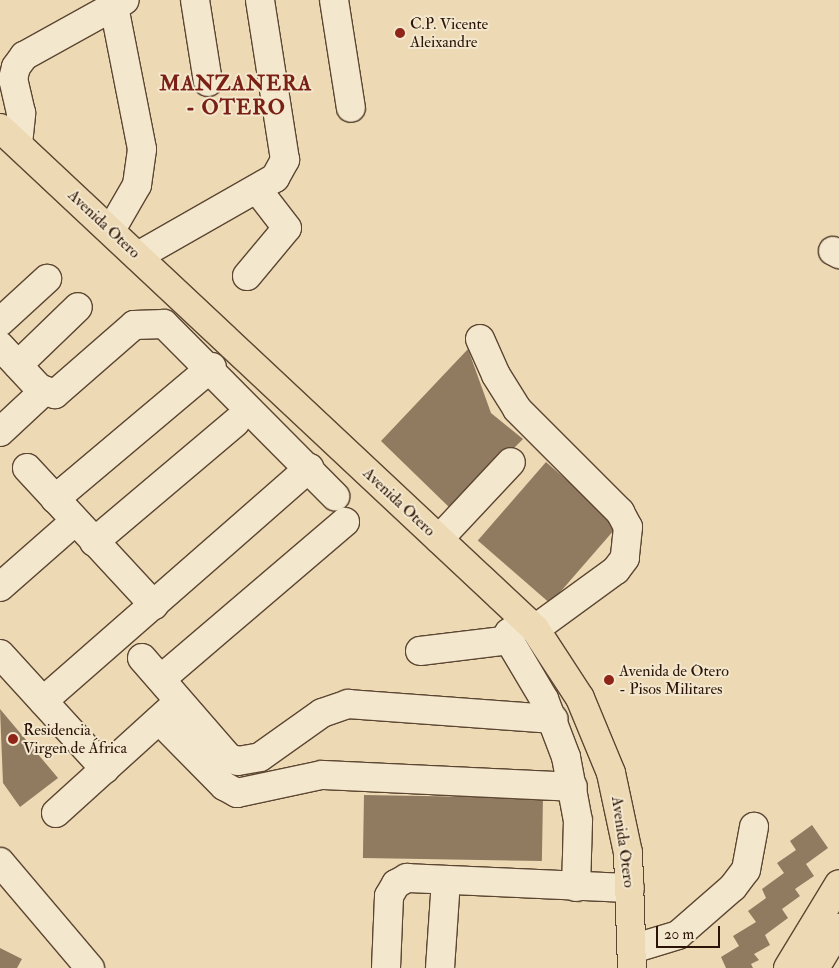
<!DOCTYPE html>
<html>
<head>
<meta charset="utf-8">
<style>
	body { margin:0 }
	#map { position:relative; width:839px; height:968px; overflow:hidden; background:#eddab4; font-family:"IM FELL Double Pica",serif }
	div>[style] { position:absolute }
	.building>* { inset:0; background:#907b61; transform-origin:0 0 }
	.roads { filter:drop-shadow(1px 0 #5c4632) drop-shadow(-1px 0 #5c4632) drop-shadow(0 1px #5c4632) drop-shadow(0 -1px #5c4632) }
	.minor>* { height:28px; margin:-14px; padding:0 14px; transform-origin:14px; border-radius:14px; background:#f3e7ce }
	.major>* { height:28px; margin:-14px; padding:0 14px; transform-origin:14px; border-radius:14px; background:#eddab4 }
	.highway>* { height:28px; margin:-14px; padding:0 14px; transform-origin:14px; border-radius:14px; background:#eddab4 }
	.dots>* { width:14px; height:14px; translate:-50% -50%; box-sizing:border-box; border:2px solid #f3e7ce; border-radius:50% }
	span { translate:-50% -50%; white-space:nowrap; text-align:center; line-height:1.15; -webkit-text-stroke:4px #f3e7ce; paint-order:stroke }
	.poi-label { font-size:16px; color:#2b1407 }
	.left { translate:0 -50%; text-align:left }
	.street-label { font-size:16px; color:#2b1407 }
	.district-label { font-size:21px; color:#7a1f14; font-weight:700; letter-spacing:1px }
	.scale { position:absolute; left:656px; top:926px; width:64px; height:22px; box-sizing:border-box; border:2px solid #2b1407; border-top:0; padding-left:6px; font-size:15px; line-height:18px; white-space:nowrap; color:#2b1407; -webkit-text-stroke:4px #f3e7ce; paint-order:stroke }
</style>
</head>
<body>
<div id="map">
	<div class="building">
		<div style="clip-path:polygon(468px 349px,491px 413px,523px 439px,452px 510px,381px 441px)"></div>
		<div style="left:546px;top:462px;width:96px;height:104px;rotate:41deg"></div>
		<div style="clip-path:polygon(0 709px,58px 778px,20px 807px,3px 783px)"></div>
		<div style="left:364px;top:795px;width:179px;height:63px;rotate:1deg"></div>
		<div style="clip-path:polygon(812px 825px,828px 848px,806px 864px,814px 876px,795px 889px,800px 896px,782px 909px,788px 918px,765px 935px,770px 945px,754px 954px,759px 960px,751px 964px,753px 968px,726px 968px,721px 957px,739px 946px,733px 936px,756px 922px,748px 911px,766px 898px,762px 889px,784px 873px,777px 863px,796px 850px,790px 841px)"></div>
		<div style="clip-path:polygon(0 948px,22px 959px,17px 968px,0 968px)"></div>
	</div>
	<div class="roads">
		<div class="minor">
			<div style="left:195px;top:0;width:83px;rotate:81deg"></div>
			<div style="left:334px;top:0;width:109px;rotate:81.1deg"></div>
			<div style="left:18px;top:144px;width:31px;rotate:-84deg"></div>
			<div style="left:21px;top:113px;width:35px;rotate:-103deg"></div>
			<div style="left:13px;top:79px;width:12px;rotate:-76deg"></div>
			<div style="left:16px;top:67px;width:14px;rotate:-54deg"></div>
			<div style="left:24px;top:56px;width:115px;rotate:-29deg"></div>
			<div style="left:111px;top:230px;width:52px;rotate:-60deg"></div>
			<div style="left:137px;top:185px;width:36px;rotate:-82deg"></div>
			<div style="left:142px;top:149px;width:146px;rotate:-101.1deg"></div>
			<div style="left:833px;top:251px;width:7px;rotate:27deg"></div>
			<div style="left:138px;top:256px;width:158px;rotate:-29.7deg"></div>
			<div style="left:275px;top:178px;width:21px;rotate:-61deg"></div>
			<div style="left:285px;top:160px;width:162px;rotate:-98.9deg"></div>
			<div style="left:247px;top:276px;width:62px;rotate:-50.2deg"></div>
			<div style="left:287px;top:228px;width:49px;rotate:-127.6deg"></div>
			<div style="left:0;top:322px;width:64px;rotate:-42.5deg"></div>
			<div style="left:480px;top:339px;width:39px;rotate:66deg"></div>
			<div style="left:496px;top:375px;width:40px;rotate:58deg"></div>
			<div style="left:517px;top:409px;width:146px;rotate:45deg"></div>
			<div style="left:620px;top:512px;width:17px;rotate:62deg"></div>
			<div style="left:628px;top:527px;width:31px;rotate:96deg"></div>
			<div style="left:625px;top:558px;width:15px;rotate:127deg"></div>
			<div style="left:616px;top:570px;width:100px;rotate:143.9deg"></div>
			<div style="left:0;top:346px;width:57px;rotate:47.1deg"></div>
			<div style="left:39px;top:388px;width:17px;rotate:21deg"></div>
			<div style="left:55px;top:394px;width:105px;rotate:-41.1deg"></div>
			<div style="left:134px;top:325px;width:30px;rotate:-2deg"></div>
			<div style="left:164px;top:324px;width:243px;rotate:45.2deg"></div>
			<div style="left:18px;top:365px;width:83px;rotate:-44deg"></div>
			<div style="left:0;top:432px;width:59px;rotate:-42.9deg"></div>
			<div style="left:27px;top:468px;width:187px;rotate:47.2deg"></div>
			<div style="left:55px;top:499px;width:205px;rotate:-40.1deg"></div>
			<div style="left:439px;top:539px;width:105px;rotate:-46.9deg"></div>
			<div style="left:94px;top:542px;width:185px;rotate:-40.2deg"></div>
			<div style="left:0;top:587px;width:100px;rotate:-41.3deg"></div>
			<div style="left:526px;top:621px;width:21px;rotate:145deg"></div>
			<div style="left:509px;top:633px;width:7px;rotate:90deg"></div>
			<div style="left:509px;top:640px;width:69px;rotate:59.3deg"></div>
			<div style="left:544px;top:699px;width:62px;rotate:69.2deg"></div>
			<div style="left:566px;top:757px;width:65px;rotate:79.4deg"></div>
			<div style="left:578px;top:821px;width:66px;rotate:91.7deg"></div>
			<div style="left:420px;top:651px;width:90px;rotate:-7deg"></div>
			<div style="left:0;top:654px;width:156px;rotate:47.6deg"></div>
			<div style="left:142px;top:658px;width:133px;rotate:49deg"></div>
			<div style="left:229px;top:758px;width:9px;rotate:18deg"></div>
			<div style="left:238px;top:761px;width:22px;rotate:-10deg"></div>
			<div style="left:260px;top:757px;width:76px;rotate:-35.4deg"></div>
			<div style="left:322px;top:713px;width:28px;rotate:-19deg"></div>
			<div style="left:348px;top:704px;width:206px;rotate:4.2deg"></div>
			<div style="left:161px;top:679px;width:242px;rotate:-40.5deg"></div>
			<div style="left:43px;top:701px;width:354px;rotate:-41.2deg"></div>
			<div style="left:159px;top:720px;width:93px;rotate:45.4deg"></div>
			<div style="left:224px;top:786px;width:15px;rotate:28deg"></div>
			<div style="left:237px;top:793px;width:87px;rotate:-12deg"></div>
			<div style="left:322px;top:775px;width:251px;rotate:2.7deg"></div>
			<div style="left:56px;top:813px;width:158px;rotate:-42.2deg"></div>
			<div style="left:0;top:862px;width:139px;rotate:49.7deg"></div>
			<div style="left:632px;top:949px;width:48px;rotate:-16.9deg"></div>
			<div style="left:678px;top:935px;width:73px;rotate:-41.1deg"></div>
			<div style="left:733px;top:887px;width:21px;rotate:-53deg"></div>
			<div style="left:746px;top:870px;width:44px;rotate:-79.5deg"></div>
			<div style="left:386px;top:968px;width:72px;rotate:-87.6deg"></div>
			<div style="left:389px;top:896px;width:14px;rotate:-60deg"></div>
			<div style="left:396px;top:884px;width:13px;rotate:-29deg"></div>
			<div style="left:407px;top:878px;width:223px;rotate:2.6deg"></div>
			<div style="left:440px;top:968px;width:88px;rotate:-86.1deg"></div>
		</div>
		<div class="major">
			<div style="left:0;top:128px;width:733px;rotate:43.12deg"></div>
			<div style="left:535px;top:629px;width:82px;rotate:56.9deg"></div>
			<div style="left:580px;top:698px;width:81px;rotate:67.5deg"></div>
			<div style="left:611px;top:773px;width:82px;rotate:78deg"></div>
			<div style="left:628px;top:853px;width:115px;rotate:88deg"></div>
		</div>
		<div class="highway">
			<div style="left:788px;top:968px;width:98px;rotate:-58.7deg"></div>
			<div style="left:815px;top:968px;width:47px;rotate:-59deg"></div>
		</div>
	</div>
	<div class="dots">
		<div style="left:400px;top:33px;background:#8f2418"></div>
		<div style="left:609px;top:680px;background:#8f2418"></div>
		<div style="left:13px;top:739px;background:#8f2418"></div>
	</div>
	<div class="poi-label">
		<span class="left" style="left:410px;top:33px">C.P. Vicente<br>Aleixandre</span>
		<span class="left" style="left:619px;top:680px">Avenida de Otero<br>- Pisos Militares</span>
		<span class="left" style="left:23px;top:739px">Residencia<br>Virgen de África</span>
	</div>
	<div class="street-label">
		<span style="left:104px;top:224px;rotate:43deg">Avenida Otero</span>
		<span style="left:399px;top:502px;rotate:43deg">Avenida Otero</span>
		<span style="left:623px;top:842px;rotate:82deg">Avenida Otero</span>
	</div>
	<div class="district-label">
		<span style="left:236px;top:96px">MANZANERA<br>- OTERO</span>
	</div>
	<div class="scale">20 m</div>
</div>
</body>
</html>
